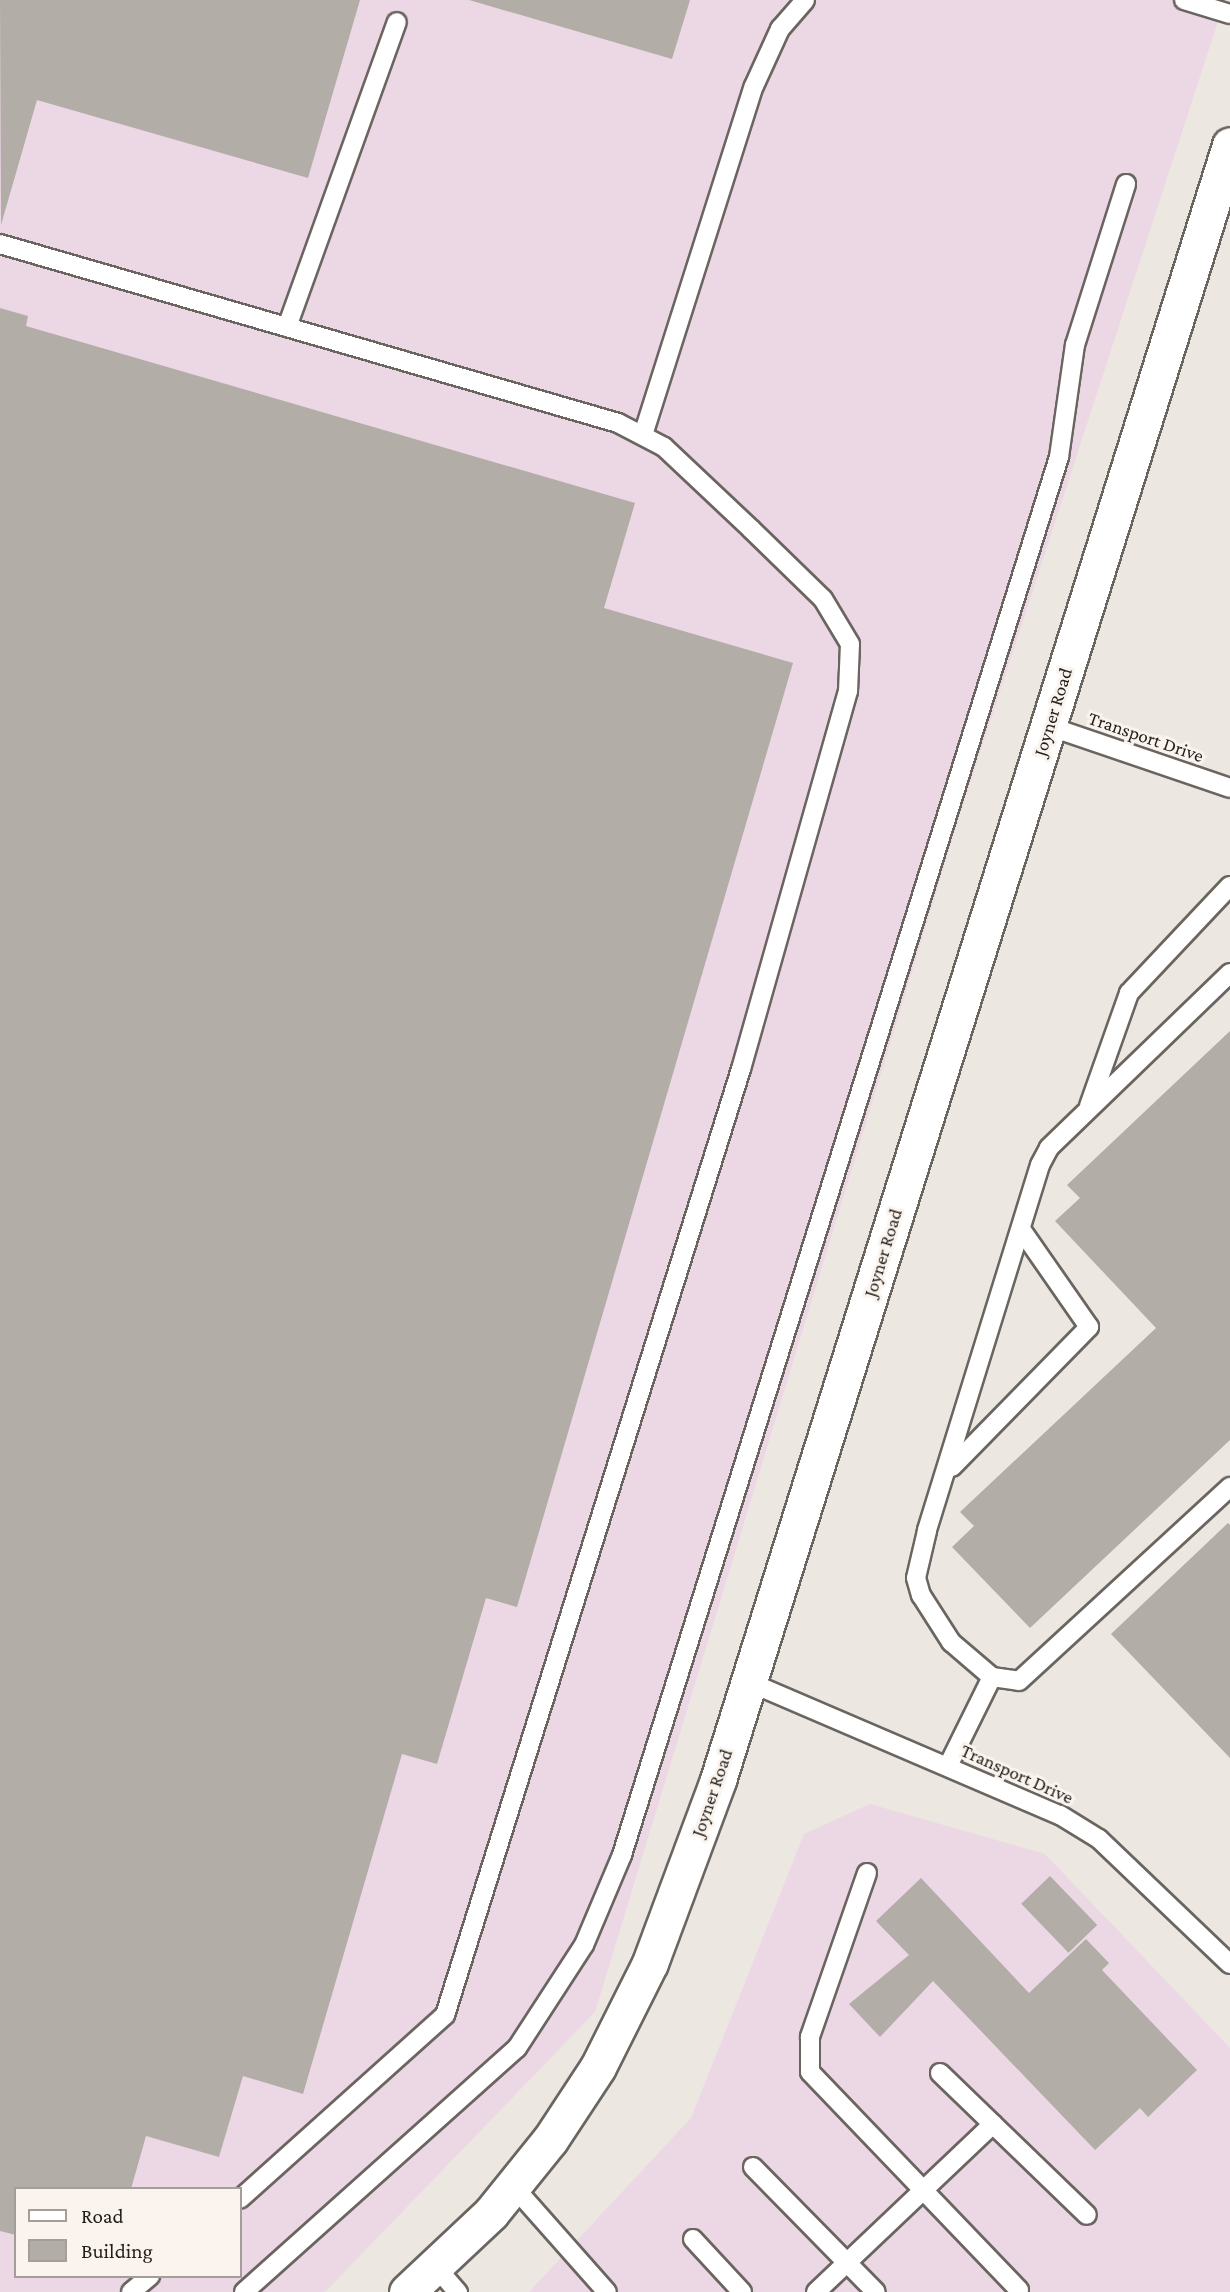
<!DOCTYPE html>
<html>
<head>
<meta charset="utf-8">
<style>
	body { margin:0 }
	#map { position:relative; width:1230px; height:2292px; overflow:hidden; background:#ede7e1; font-family:"Crimson Pro",serif }
	div>[style] { position:absolute }
	.industrial>* { inset:0; background:#ecd7e5 }
	.building>* { inset:0; background:#b3ada7; transform-origin:0 0 }
	.roads { filter:drop-shadow(2px 0 #6b6560) drop-shadow(-2px 0 #6b6560) drop-shadow(0 2px #6b6560) drop-shadow(0 -2px #6b6560) }
	.lane>* { height:18px; margin:-9px; padding:0 9px; transform-origin:9px; border-radius:9px; background:#fff }
	.street>* { height:35px; margin:-17.5px; padding:0 17.5px; transform-origin:17.5px; border-radius:17.5px; background:#fff }
	span { translate:-50% -50%; white-space:nowrap; text-align:center; line-height:1.15; -webkit-text-stroke:6px #fbf4ee; paint-order:stroke }
	.street-label { font-size:19px; color:#201e1b }
	.legend { position:absolute; left:14px; top:2187px; width:228px; height:91px; box-sizing:border-box; background:#fbf4ee; border:2px solid #a39e9a; margin:0; padding:9px 12px; list-style:none; font-size:21px; color:#201e1b }
	.legend li { display:flex; align-items:center; gap:14px; height:35px }
	.legend b { width:35px; border:2px solid #a39e9a }
</style>
</head>
<body>
<div id="map">
	<div class="industrial">
		<div style="clip-path:polygon(evenodd,0 0,1225px 0,960px 814px,595px 2012px,325px 2292px,0 2292px,0 0,16px 2189px,240px 2189px,240px 2276px,16px 2276px,16px 2189px)"></div>
		<div style="clip-path:polygon(870px 1804px,1045px 1854px,1230px 2048px,1230px 2292px,529px 2292px,691px 2118px,804px 1834px)"></div>
	</div>
	<div class="building">
		<div style="clip-path:polygon(0 0,360px 0,308px 178px,37px 100px,1px 225px)"></div>
		<div style="clip-path:polygon(469px 0,690px 0,672px 59px)"></div>
		<div style="clip-path:polygon(0 308px,28px 316px,26px 326px,635px 503px,604px 608px,793px 663px,517px 1607px,486px 1598px,437px 1764px,402px 1754px,303px 2094px,243px 2076px,219px 2157px,146px 2136px,131px 2189px,16px 2189px,16px 2235px,0 2231px)"></div>
		<div style="clip-path:polygon(1230px 1031px,1230px 1440px,1030px 1628px,952px 1547px,974px 1526px,960px 1512px,1156px 1328px,1055px 1221px,1080px 1198px,1067px 1185px)"></div>
		<div style="clip-path:polygon(1228px 1523px,1230px 1525px,1230px 1758px,1111px 1634px)"></div>
		<div style="left:1050px;top:1876px;width:68px;height:40px;rotate:46deg"></div>
		<div style="clip-path:polygon(921px 1878px,1029px 1993px,1086px 1939px,1109px 1963px,1102px 1970px,1197px 2070px,1148px 2117px,1140px 2108px,1095px 2150px,933px 1981px,880px 2037px,849px 2004px,909px 1955px,876px 1921px)"></div>
	</div>
	<div class="roads">
		<div class="lane">
			<div style="left:1184px;top:0;width:48px;rotate:16.9deg"></div>
			<div style="left:0;top:244px;width:643px;rotate:16.15deg"></div>
			<div style="left:618px;top:423px;width:52px;rotate:27.6deg"></div>
			<div style="left:664px;top:447px;width:120px;rotate:43.3deg"></div>
			<div style="left:751px;top:529px;width:100px;rotate:44.2deg"></div>
			<div style="left:823px;top:599px;width:52px;rotate:59deg"></div>
			<div style="left:850px;top:644px;width:47px;rotate:92.4deg"></div>
			<div style="left:848px;top:691px;width:393px;rotate:105.8deg"></div>
			<div style="left:741px;top:1069px;width:991px;rotate:107.37deg"></div>
			<div style="left:445px;top:2015px;width:275px;rotate:138.1deg"></div>
			<div style="left:287px;top:327px;width:324px;rotate:-70.2deg"></div>
			<div style="left:643px;top:435px;width:366px;rotate:-72.4deg"></div>
			<div style="left:754px;top:86px;width:63px;rotate:-65.5deg"></div>
			<div style="left:780px;top:29px;width:38px;rotate:-49deg"></div>
			<div style="left:1048px;top:726px;width:192px;rotate:18.8deg"></div>
			<div style="left:1230px;top:973px;width:252px;rotate:136deg"></div>
			<div style="left:1049px;top:1148px;width:19px;rotate:118deg"></div>
			<div style="left:1040px;top:1165px;width:383px;rotate:107.2deg"></div>
			<div style="left:927px;top:1531px;width:48px;rotate:103.2deg"></div>
			<div style="left:916px;top:1578px;width:18px;rotate:74deg"></div>
			<div style="left:921px;top:1595px;width:56px;rotate:57.4deg"></div>
			<div style="left:951px;top:1642px;width:54px;rotate:40.5deg"></div>
			<div style="left:992px;top:1677px;width:27px;rotate:8deg"></div>
			<div style="left:1019px;top:1681px;width:287px;rotate:-42.6deg"></div>
			<div style="left:1089px;top:1106px;width:120px;rotate:-70.5deg"></div>
			<div style="left:1129px;top:993px;width:147px;rotate:-46.7deg"></div>
			<div style="left:952px;top:1467px;width:196px;rotate:-45.6deg"></div>
			<div style="left:1089px;top:1327px;width:119px;rotate:-124.8deg"></div>
			<div style="left:749px;top:1682px;width:338px;rotate:23.2deg"></div>
			<div style="left:1060px;top:1815px;width:46px;rotate:31.6deg"></div>
			<div style="left:1099px;top:1839px;width:181px;rotate:43.7deg"></div>
			<div style="left:948px;top:1766px;width:99px;rotate:-63.7deg"></div>
			<div style="left:867px;top:1873px;width:174px;rotate:109.2deg"></div>
			<div style="left:810px;top:2037px;width:35px;rotate:90deg"></div>
			<div style="left:810px;top:2072px;width:302px;rotate:46.2deg"></div>
			<div style="left:940px;top:2073px;width:204px;rotate:44deg"></div>
			<div style="left:753px;top:2167px;width:175px;rotate:45.5deg"></div>
			<div style="left:514px;top:2187px;width:140px;rotate:48.5deg"></div>
			<div style="left:693px;top:2239px;width:72px;rotate:47.2deg"></div>
			<div style="left:435px;top:2266px;width:35px;rotate:49deg"></div>
			<div style="left:131px;top:2292px;width:25px;rotate:-40deg"></div>
			<div style="left:244px;top:2292px;width:366px;rotate:-41.8deg"></div>
			<div style="left:517px;top:2048px;width:123px;rotate:-57deg"></div>
			<div style="left:584px;top:1945px;width:98px;rotate:-67.1deg"></div>
			<div style="left:622px;top:1855px;width:1465px;rotate:-72.64deg"></div>
			<div style="left:1059px;top:457px;width:113px;rotate:-81.9deg"></div>
			<div style="left:1075px;top:345px;width:169px;rotate:-72.4deg"></div>
			<div style="left:816px;top:2292px;width:244px;rotate:-43.5deg"></div>
		</div>
		<div class="street">
			<div style="left:407px;top:2292px;width:115px;rotate:-43.2deg"></div>
			<div style="left:491px;top:2213px;width:94px;rotate:-51.1deg"></div>
			<div style="left:550px;top:2140px;width:87px;rotate:-56.7deg"></div>
			<div style="left:598px;top:2067px;width:116px;rotate:-63.4deg"></div>
			<div style="left:650px;top:1963px;width:195px;rotate:-69.6deg"></div>
			<div style="left:718px;top:1780px;width:1713px;rotate:-72.61deg"></div>
		</div>
	</div>
	<div class="street-label">
		<span style="left:1053px;top:712px;rotate:-73deg">Joyner Road</span>
		<span style="left:1146px;top:737px;rotate:19deg">Transport Drive</span>
		<span style="left:883px;top:1253px;rotate:-73deg">Joyner Road</span>
		<span style="left:1017px;top:1774px;rotate:24deg">Transport Drive</span>
		<span style="left:712px;top:1793px;rotate:-71deg">Joyner Road</span>
	</div>
	<ul class="legend">
	<li><b style="height:9px;background:#fff"></b>Road</li>
	<li><b style="height:19px;background:#b3ada7"></b>Building</li>
	</ul>
</div>
</body>
</html>
